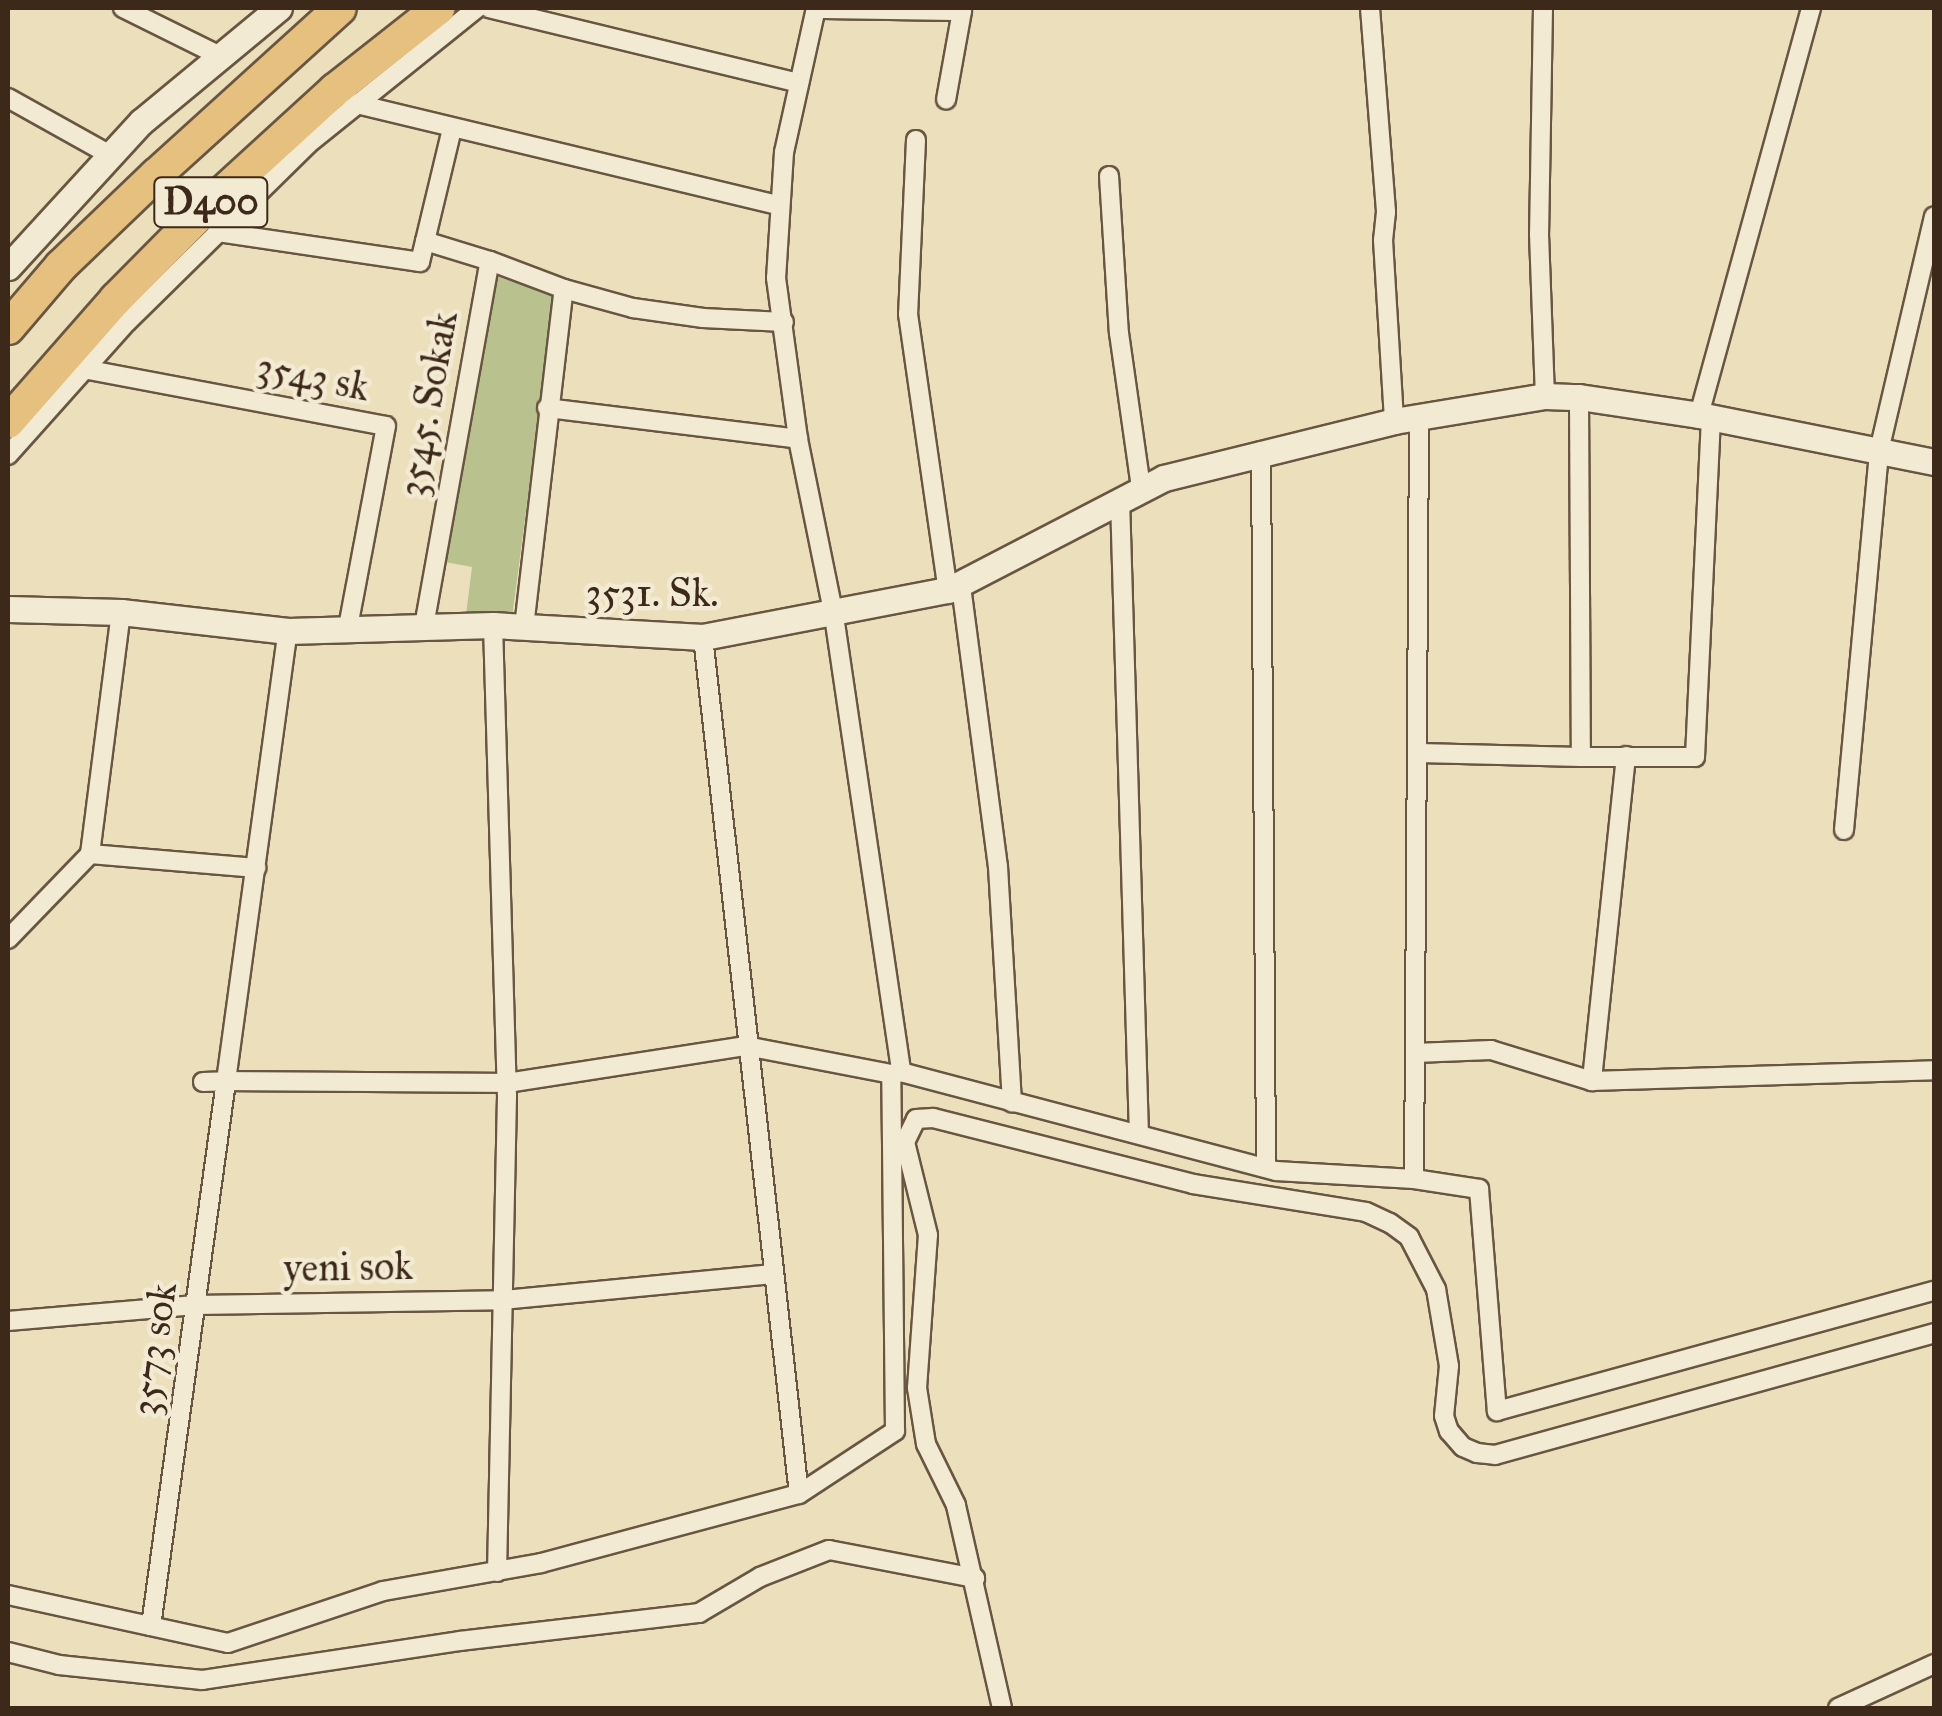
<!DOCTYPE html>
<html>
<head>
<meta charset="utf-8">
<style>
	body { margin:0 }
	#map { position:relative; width:1942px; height:1716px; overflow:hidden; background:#ebdfbc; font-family:"IM FELL Great Primer",serif }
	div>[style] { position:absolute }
	.green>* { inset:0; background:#b9c18f }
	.roads { filter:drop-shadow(2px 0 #685642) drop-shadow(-2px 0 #685642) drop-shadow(0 2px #685642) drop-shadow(0 -2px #685642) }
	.street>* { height:18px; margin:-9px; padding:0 9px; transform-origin:9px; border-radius:9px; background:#f2ead3 }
	.secondary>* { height:25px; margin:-12.5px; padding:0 12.5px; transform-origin:12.5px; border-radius:12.5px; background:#f2ead3 }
	.highway>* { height:32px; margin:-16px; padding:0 16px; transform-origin:16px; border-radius:16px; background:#e6c07e }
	span { translate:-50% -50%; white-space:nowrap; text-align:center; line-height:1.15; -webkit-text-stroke:9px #f2ead3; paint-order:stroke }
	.shield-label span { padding:2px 8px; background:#f2ead3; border:2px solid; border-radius:8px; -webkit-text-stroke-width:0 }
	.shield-label { font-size:38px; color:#3d2919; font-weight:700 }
	.street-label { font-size:40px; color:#3d2919 }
	.frame { position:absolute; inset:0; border:10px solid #3d2919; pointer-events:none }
</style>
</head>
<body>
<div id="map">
	<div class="green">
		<div style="clip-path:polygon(490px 274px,554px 296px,512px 618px,466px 615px,472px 567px,445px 562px)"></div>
	</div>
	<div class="roads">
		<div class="street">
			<div style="left:123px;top:8px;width:108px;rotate:26.3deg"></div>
			<div style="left:489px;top:8px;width:319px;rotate:13.6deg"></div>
			<div style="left:816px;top:8px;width:148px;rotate:102.5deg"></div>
			<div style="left:784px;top:152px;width:126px;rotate:93.6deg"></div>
			<div style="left:776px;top:278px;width:162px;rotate:82.2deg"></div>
			<div style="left:798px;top:439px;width:181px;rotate:78.5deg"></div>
			<div style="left:834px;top:616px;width:461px;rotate:81.6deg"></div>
			<div style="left:1370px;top:8px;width:205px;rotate:85.5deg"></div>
			<div style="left:1386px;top:212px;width:28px;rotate:96deg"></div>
			<div style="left:1383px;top:240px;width:181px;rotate:86.5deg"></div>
			<div style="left:1543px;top:8px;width:226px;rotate:91deg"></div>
			<div style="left:1539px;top:234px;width:162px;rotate:87.9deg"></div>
			<div style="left:816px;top:9px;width:146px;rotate:0.8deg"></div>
			<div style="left:962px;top:11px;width:90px;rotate:100.2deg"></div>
			<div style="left:8px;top:98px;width:117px;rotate:29.2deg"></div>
			<div style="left:353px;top:103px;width:436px;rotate:13.5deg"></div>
			<div style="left:916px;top:140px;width:174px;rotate:92.6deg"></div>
			<div style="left:908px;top:314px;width:279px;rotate:81.8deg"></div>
			<div style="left:1109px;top:176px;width:157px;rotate:86.4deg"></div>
			<div style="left:1119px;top:333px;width:157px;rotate:81.9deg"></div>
			<div style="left:217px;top:232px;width:205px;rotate:8.4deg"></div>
			<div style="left:420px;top:262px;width:137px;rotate:-76.5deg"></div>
			<div style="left:490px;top:261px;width:79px;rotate:20.7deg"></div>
			<div style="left:564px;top:289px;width:72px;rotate:15.4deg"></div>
			<div style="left:633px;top:308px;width:71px;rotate:8.1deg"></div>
			<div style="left:703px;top:318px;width:81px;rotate:2.8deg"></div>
			<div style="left:84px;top:369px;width:307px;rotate:10.7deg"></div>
			<div style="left:386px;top:426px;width:205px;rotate:100.7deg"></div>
			<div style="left:1579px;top:397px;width:360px;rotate:89.7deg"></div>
			<div style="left:1581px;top:757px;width:114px"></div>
			<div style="left:1695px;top:757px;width:340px;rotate:-87.3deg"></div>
			<div style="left:547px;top:408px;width:253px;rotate:7deg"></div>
			<div style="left:1699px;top:415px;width:422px;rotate:-74.6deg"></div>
			<div style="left:1261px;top:451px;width:717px;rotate:89.6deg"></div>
			<div style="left:8px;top:455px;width:178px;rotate:-48.2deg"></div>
			<div style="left:127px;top:322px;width:254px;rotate:-44.5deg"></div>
			<div style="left:308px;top:144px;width:217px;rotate:-38.8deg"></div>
			<div style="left:1120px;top:499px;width:635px;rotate:88.29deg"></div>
			<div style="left:961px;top:586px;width:283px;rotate:82.5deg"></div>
			<div style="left:998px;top:867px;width:236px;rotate:86.6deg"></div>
			<div style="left:493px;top:625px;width:471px;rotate:88.3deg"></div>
			<div style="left:507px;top:1096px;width:476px;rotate:91.2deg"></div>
			<div style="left:424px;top:626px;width:371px;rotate:-79.8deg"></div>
			<div style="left:490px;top:261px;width:68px;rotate:-162.9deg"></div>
			<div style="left:524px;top:627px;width:340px;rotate:-83.3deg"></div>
			<div style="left:703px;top:637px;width:862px;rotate:83.61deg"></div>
			<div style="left:1419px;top:753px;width:162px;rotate:1.4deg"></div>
			<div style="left:1626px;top:756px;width:327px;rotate:96deg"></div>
			<div style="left:1592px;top:1081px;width:342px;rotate:-1.8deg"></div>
			<div style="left:1844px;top:830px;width:381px;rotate:-84.7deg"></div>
			<div style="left:1879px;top:451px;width:241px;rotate:-76.8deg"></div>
			<div style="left:90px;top:854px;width:167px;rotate:4.8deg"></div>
			<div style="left:8px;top:939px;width:118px;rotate:-46deg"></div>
			<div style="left:90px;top:854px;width:244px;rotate:-82.7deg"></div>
			<div style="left:1415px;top:1053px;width:76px;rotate:-2.3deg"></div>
			<div style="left:1491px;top:1050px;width:106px;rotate:17.1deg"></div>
			<div style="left:203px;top:1082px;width:23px;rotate:-2deg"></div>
			<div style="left:226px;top:1081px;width:454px;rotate:-82.2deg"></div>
			<div style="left:1414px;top:1179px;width:762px;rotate:-89.62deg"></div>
			<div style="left:8px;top:1321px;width:188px;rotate:-4.9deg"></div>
			<div style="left:195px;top:1305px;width:308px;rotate:-0.9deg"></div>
			<div style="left:503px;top:1300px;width:270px;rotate:-5.5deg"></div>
			<div style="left:8px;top:1595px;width:225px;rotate:12.3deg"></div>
			<div style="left:228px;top:1643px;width:163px;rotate:-18.5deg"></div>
			<div style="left:383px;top:1591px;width:160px;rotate:-10deg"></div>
			<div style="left:541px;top:1563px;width:267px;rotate:-15deg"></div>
			<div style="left:799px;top:1494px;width:115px;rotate:-33.3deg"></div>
			<div style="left:895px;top:1431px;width:357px;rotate:-90.6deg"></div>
			<div style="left:891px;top:1074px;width:10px;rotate:-11deg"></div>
			<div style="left:901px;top:1072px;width:388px;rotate:14.8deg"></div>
			<div style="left:1276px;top:1171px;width:138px;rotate:3.3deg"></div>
			<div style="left:1414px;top:1179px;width:66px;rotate:8.7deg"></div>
			<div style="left:1479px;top:1189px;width:223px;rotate:85.4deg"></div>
			<div style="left:1497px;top:1411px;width:453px;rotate:-15.4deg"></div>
			<div style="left:151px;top:1626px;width:550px;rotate:-82.16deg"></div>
			<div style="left:226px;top:1081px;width:281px;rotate:0.4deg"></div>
			<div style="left:507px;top:1083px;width:242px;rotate:-8.8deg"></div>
			<div style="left:746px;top:1046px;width:148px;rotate:10.9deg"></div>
			<div style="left:8px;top:1652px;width:53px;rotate:14.3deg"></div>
			<div style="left:59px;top:1665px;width:144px;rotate:6deg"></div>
			<div style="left:202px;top:1680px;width:261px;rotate:-8.6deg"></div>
			<div style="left:460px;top:1641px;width:241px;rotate:-6.7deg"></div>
			<div style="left:699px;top:1613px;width:71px;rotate:-30.5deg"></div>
			<div style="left:760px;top:1577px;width:74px;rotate:-21.4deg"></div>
			<div style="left:829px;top:1550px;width:149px;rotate:10.9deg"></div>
			<div style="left:1002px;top:1708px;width:208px;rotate:-102.8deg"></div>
			<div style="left:956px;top:1505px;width:68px;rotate:-116.2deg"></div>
			<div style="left:926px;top:1444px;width:57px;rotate:-99.1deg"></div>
			<div style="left:917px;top:1388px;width:153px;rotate:-85.9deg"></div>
			<div style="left:928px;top:1235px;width:96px;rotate:-103.9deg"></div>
			<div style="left:905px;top:1142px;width:25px;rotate:-64deg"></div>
			<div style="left:916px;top:1119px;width:17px;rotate:-3deg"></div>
			<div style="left:933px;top:1118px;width:268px;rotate:14.2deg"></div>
			<div style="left:1193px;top:1184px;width:175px;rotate:9.2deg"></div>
			<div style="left:1366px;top:1212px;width:26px;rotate:25deg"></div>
			<div style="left:1390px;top:1223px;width:24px;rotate:36deg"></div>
			<div style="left:1409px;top:1237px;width:59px;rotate:62.6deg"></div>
			<div style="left:1436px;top:1289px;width:78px;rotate:80.4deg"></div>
			<div style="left:1449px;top:1366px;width:50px;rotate:95.7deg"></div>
			<div style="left:1444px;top:1416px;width:16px;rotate:72deg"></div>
			<div style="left:1449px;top:1431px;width:21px;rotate:49deg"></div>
			<div style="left:1463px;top:1447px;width:15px;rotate:23deg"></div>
			<div style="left:1477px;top:1453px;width:18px;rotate:6deg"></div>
			<div style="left:1495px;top:1455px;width:456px;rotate:-15.5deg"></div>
			<div style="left:1838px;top:1708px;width:106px;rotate:-24.6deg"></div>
		</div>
		<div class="secondary">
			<div style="left:8px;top:267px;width:197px;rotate:-47.5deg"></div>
			<div style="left:141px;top:122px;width:179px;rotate:-39.6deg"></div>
			<div style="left:8px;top:609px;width:113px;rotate:1.5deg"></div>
			<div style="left:121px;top:612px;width:168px;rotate:6.5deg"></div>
			<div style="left:288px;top:631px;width:205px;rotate:-1.7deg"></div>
			<div style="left:493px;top:625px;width:210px;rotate:3.3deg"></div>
			<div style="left:703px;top:637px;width:249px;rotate:-10.9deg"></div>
			<div style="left:948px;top:590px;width:243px;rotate:-27.4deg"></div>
			<div style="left:1164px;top:478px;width:237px;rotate:-13.9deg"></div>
			<div style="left:1394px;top:421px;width:153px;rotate:-9.4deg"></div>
			<div style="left:1545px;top:396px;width:34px;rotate:2deg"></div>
			<div style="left:1579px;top:397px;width:121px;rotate:8.5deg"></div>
			<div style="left:1699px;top:415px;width:240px;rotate:11.3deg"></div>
		</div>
		<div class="highway">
			<div style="left:8px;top:328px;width:82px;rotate:-49.5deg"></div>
			<div style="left:61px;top:266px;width:132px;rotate:-43.8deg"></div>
			<div style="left:156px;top:175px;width:248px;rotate:-42.2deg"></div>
			<div style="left:8px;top:422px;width:164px;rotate:-48.7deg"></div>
			<div style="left:116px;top:299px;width:132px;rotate:-45.3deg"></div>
			<div style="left:209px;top:205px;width:171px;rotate:-42.4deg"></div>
			<div style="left:335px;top:90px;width:132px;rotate:-38.3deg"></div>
		</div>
	</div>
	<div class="shield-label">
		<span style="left:211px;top:202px">D400</span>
	</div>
	<div class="street-label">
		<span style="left:313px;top:377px;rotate:11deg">3543 sk</span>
		<span style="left:428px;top:404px;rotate:-80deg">3545. Sokak</span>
		<span style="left:652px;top:593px">3531. Sk.</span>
		<span style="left:348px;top:1267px;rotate:-1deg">yeni sok</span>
		<span style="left:154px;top:1349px;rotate:-82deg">3573 sok</span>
	</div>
	<div class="frame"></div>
</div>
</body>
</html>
